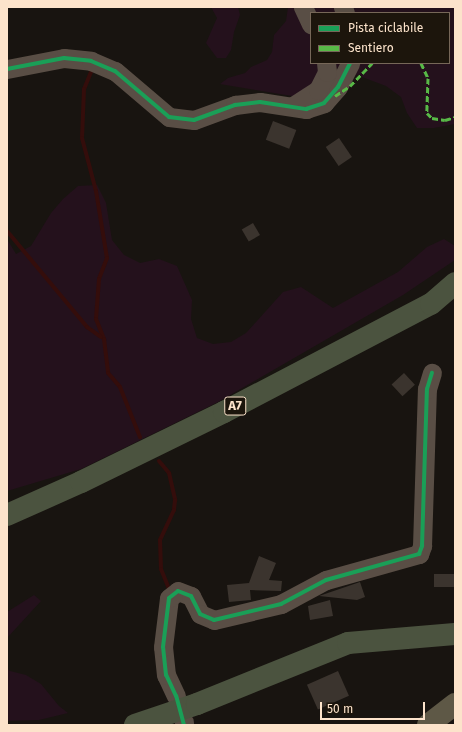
<!DOCTYPE html>
<html>
<head>
<meta charset="utf-8">
<style>
	body { margin:0 }
	#map { position:relative; width:462px; height:732px; overflow:hidden; background:#181410; font-family:"Fira Sans",sans-serif }
	div>[style] { position:absolute }
	.green>* { inset:0; background:#24111c }
	.stream>* { height:4px; margin:-2px; padding:0 2px; transform-origin:2px; border-radius:2px; background:#340d0b }
	.building>* { inset:0; background:#3b342e; transform-origin:0 0 }
	.minor>* { height:19px; margin:-9.5px; padding:0 9.5px; transform-origin:9.5px; border-radius:9.5px; background:#594e45 }
	.major>* { height:22px; margin:-11px; padding:0 11px; transform-origin:11px; border-radius:11px; background:#5e5846 }
	.highway>* { height:22px; margin:-11px; padding:0 11px; transform-origin:11px; border-radius:11px; background:#4b533f }
	.quiet>* { height:3px; margin-top:-1.5px; transform-origin:0; background:repeating-linear-gradient(90deg,#58b947 0 6px,transparent 0 9px) }
	.cycleway>* { height:4px; margin:-2px; padding:0 2px; transform-origin:2px; border-radius:2px; background:#1a9f57 }
	span { translate:-50% -50%; white-space:nowrap; text-align:center; line-height:1.15; -webkit-text-stroke:3px #1c150c; paint-order:stroke }
	.shield-label span { padding:1px 3px; background:#1c150c; border:1px solid; border-radius:3px; -webkit-text-stroke-width:0 }
	.shield-label { font-size:13px; color:#fce3cb; font-weight:700 }
	.frame { position:absolute; inset:0; border:8px solid #fce3cb; pointer-events:none }
	.legend { position:absolute; left:310px; top:12px; width:140px; height:52px; box-sizing:border-box; background:#1c150c; border:1px solid #766758; margin:0; padding:5px 7px; list-style:none; font-size:12px; color:#fce3cb }
	.legend li { display:flex; align-items:center; gap:8px; height:20px }
	.legend b { width:20px; border:1px solid #766758 }
	.scale { position:absolute; left:320px; top:702px; width:105px; height:18px; box-sizing:border-box; border:2px solid #fce3cb; border-top:0; padding-left:5px; font-size:12px; line-height:14px; white-space:nowrap; color:#fce3cb; -webkit-text-stroke:3px #1c150c; paint-order:stroke }
</style>
</head>
<body>
<div id="map">
	<div class="green">
		<div style="clip-path:polygon(211px 7px,238px 7px,240px 15px,234px 32px,231px 50px,226px 58px,217px 58px,206px 43px,217px 18px)"></div>
		<div style="clip-path:polygon(288px 7px,336px 7px,338px 13px,311px 13px,311px 63px,345px 63px,298px 97px,220px 84px,228px 78px,245px 73px,251px 67px,267px 60px,272px 52px,274px 35px,286px 21px)"></div>
		<div style="clip-path:polygon(351px 7px,455px 7px,455px 124px,434px 128px,417px 128px,407px 113px,401px 97px,386px 86px,354px 74px,357px 63px,449px 63px,449px 13px,353px 13px)"></div>
		<div style="clip-path:polygon(97px 185px,106px 203px,112px 240px,124px 255px,140px 263px,159px 259px,177px 266px,192px 300px,191px 319px,197px 338px,213px 344px,231px 342px,246px 333px,283px 292px,301px 287px,333px 308px,398px 272px,427px 247px,444px 239px,455px 246px,455px 260px,403px 295px,218px 402px,81px 469px,7px 491px,7px 239px,16px 254px,31px 246px,51px 213px,63px 199px,78px 186px)"></div>
		<div style="clip-path:polygon(34px 595px,41px 601px,7px 638px,7px 612px)"></div>
		<div style="clip-path:polygon(7px 668px,10px 671px,26px 675px,41px 684px,59px 706px,68px 713px,39px 720px,7px 721px)"></div>
	</div>
	<div class="stream">
		<div style="left:93px;top:67px;width:24px;rotate:112deg"></div>
		<div style="left:84px;top:89px;width:49px;rotate:92.3deg"></div>
		<div style="left:82px;top:138px;width:55px;rotate:75.2deg"></div>
		<div style="left:96px;top:191px;width:68px;rotate:80.7deg"></div>
		<div style="left:107px;top:258px;width:22px;rotate:111deg"></div>
		<div style="left:99px;top:279px;width:40px;rotate:94.3deg"></div>
		<div style="left:96px;top:319px;width:22px;rotate:68deg"></div>
		<div style="left:104px;top:339px;width:34px;rotate:83deg"></div>
		<div style="left:108px;top:373px;width:18px;rotate:49deg"></div>
		<div style="left:120px;top:387px;width:54px;rotate:68.2deg"></div>
		<div style="left:7px;top:231px;width:125px;rotate:50.2deg"></div>
		<div style="left:87px;top:327px;width:17px;rotate:36deg"></div>
		<div style="left:159px;top:461px;width:16px;rotate:50deg"></div>
		<div style="left:169px;top:473px;width:28px;rotate:77deg"></div>
		<div style="left:175px;top:500px;width:10px;rotate:96deg"></div>
		<div style="left:174px;top:510px;width:33px;rotate:115deg"></div>
		<div style="left:160px;top:540px;width:29px;rotate:88deg"></div>
		<div style="left:161px;top:569px;width:24px;rotate:68deg"></div>
	</div>
	<div class="building">
		<div style="left:273px;top:121px;width:25px;height:20px;rotate:21deg"></div>
		<div style="left:339px;top:138px;width:23px;height:16px;rotate:56deg"></div>
		<div style="left:253px;top:223px;width:14px;height:13px;rotate:60deg"></div>
		<div style="left:404px;top:373px;width:16px;height:17px;rotate:47deg"></div>
		<div style="clip-path:polygon(259px 556px,276px 563px,269px 580px,282px 581px,281px 591px,250px 590px,251px 600px,229px 602px,227px 585px,249px 583px)"></div>
		<div style="left:455px;top:574px;width:13px;height:21px;rotate:90deg"></div>
		<div style="clip-path:polygon(360px 582px,365px 597px,357px 600px,319px 596px)"></div>
		<div style="clip-path:polygon(330px 600px,333px 616px,310px 620px,308px 606px)"></div>
		<div style="left:338px;top:671px;width:27px;height:34px;rotate:66deg"></div>
	</div>
	<div class="minor">
		<div style="left:303px;top:7px;width:19px;rotate:65deg"></div>
		<div style="left:343px;top:7px;width:6px;rotate:72deg"></div>
		<div style="left:7px;top:69px;width:58px;rotate:-10.9deg"></div>
		<div style="left:64px;top:58px;width:27px;rotate:6deg"></div>
		<div style="left:91px;top:61px;width:26px;rotate:23deg"></div>
		<div style="left:115px;top:71px;width:71px;rotate:40.4deg"></div>
		<div style="left:169px;top:117px;width:25px;rotate:7deg"></div>
		<div style="left:194px;top:120px;width:44px;rotate:-20.1deg"></div>
		<div style="left:235px;top:105px;width:25px;rotate:-7deg"></div>
		<div style="left:260px;top:102px;width:47px;rotate:8.7deg"></div>
		<div style="left:306px;top:109px;width:19px;rotate:-18deg"></div>
		<div style="left:324px;top:103px;width:21px;rotate:-49deg"></div>
		<div style="left:338px;top:87px;width:27px;rotate:-63deg"></div>
		<div style="left:293px;top:106px;width:30px;rotate:-33deg"></div>
		<div style="left:318px;top:90px;width:20px;rotate:-63deg"></div>
		<div style="left:327px;top:72px;width:9px;rotate:-96deg"></div>
		<div style="left:176px;top:696px;width:23px;rotate:-115deg"></div>
		<div style="left:166px;top:675px;width:28px;rotate:-96deg"></div>
		<div style="left:163px;top:647px;width:49px;rotate:-83deg"></div>
		<div style="left:169px;top:598px;width:11px;rotate:-38deg"></div>
		<div style="left:178px;top:591px;width:14px;rotate:21deg"></div>
		<div style="left:191px;top:596px;width:20px;rotate:63deg"></div>
		<div style="left:200px;top:614px;width:15px;rotate:23deg"></div>
		<div style="left:214px;top:620px;width:69px;rotate:-13.4deg"></div>
		<div style="left:281px;top:604px;width:51px;rotate:-28.1deg"></div>
		<div style="left:326px;top:580px;width:97px;rotate:-15.6deg"></div>
		<div style="left:419px;top:554px;width:9px;rotate:-69deg"></div>
		<div style="left:422px;top:546px;width:157px;rotate:-88.2deg"></div>
		<div style="left:427px;top:389px;width:17px;rotate:-73deg"></div>
		<div style="left:184px;top:722px;width:3px;rotate:90deg"></div>
	</div>
	<div class="major">
		<div style="left:428px;top:725px;width:34px;rotate:-38deg"></div>
	</div>
	<div class="highway">
		<div style="left:7px;top:515px;width:81px;rotate:-24deg"></div>
		<div style="left:81px;top:482px;width:159px;rotate:-26.1deg"></div>
		<div style="left:224px;top:412px;width:233px;rotate:-27.6deg"></div>
		<div style="left:431px;top:304px;width:32px;rotate:-41deg"></div>
		<div style="left:135px;top:725px;width:65px;rotate:-18.7deg"></div>
		<div style="left:197px;top:704px;width:163px;rotate:-22deg"></div>
		<div style="left:348px;top:643px;width:107px;rotate:-4.8deg"></div>
	</div>
	<div class="quiet">
		<div style="left:421px;top:63px;width:17px;rotate:65deg"></div>
		<div style="left:428px;top:78px;width:35px;rotate:92deg"></div>
		<div style="left:427px;top:113px;width:7px;rotate:45deg"></div>
		<div style="left:432px;top:118px;width:13px;rotate:9deg"></div>
		<div style="left:445px;top:120px;width:10px;rotate:-17deg"></div>
		<div style="left:335px;top:96px;width:18px;rotate:-34deg"></div>
		<div style="left:350px;top:86px;width:32px;rotate:-46deg"></div>
	</div>
	<div class="cycleway">
		<div style="left:7px;top:69px;width:58px;rotate:-10.9deg"></div>
		<div style="left:64px;top:58px;width:27px;rotate:6deg"></div>
		<div style="left:91px;top:61px;width:26px;rotate:23deg"></div>
		<div style="left:115px;top:71px;width:71px;rotate:40.4deg"></div>
		<div style="left:169px;top:117px;width:25px;rotate:7deg"></div>
		<div style="left:194px;top:120px;width:44px;rotate:-20.1deg"></div>
		<div style="left:235px;top:105px;width:25px;rotate:-7deg"></div>
		<div style="left:260px;top:102px;width:47px;rotate:8.7deg"></div>
		<div style="left:306px;top:109px;width:19px;rotate:-18deg"></div>
		<div style="left:324px;top:103px;width:21px;rotate:-49deg"></div>
		<div style="left:338px;top:87px;width:27px;rotate:-63deg"></div>
		<div style="left:184px;top:725px;width:30px;rotate:-105deg"></div>
		<div style="left:176px;top:696px;width:23px;rotate:-115deg"></div>
		<div style="left:166px;top:675px;width:28px;rotate:-96deg"></div>
		<div style="left:163px;top:647px;width:49px;rotate:-83deg"></div>
		<div style="left:169px;top:598px;width:11px;rotate:-38deg"></div>
		<div style="left:178px;top:591px;width:14px;rotate:21deg"></div>
		<div style="left:191px;top:596px;width:20px;rotate:63deg"></div>
		<div style="left:200px;top:614px;width:15px;rotate:23deg"></div>
		<div style="left:214px;top:620px;width:69px;rotate:-13.4deg"></div>
		<div style="left:281px;top:604px;width:51px;rotate:-28.1deg"></div>
		<div style="left:326px;top:580px;width:97px;rotate:-15.6deg"></div>
		<div style="left:419px;top:554px;width:9px;rotate:-69deg"></div>
		<div style="left:422px;top:546px;width:157px;rotate:-88.2deg"></div>
		<div style="left:427px;top:389px;width:17px;rotate:-73deg"></div>
	</div>
	<div class="shield-label">
		<span style="left:235px;top:406px">A7</span>
	</div>
	<div class="frame"></div>
	<ul class="legend">
	<li><b style="height:5px;background:#1a9f57"></b>Pista ciclabile</li>
	<li><b style="height:5px;background:#58b947"></b>Sentiero</li>
	</ul>
	<div class="scale">50 m</div>
</div>
</body>
</html>
